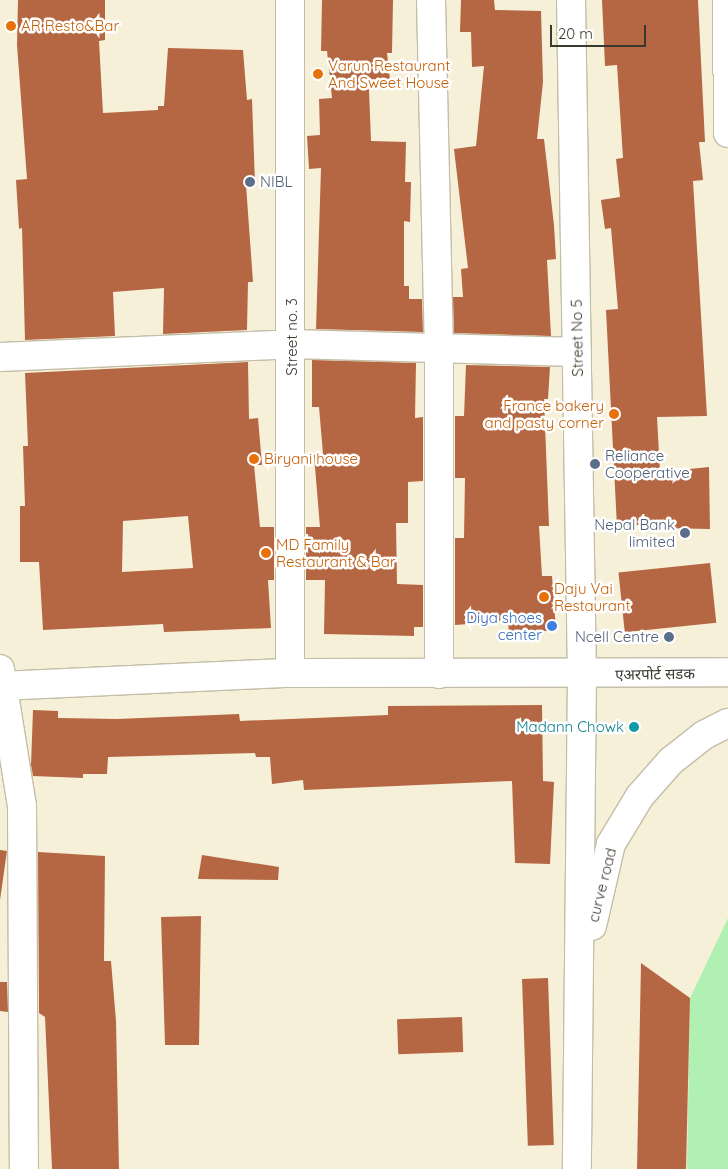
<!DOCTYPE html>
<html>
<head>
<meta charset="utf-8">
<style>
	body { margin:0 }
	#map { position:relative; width:728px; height:1169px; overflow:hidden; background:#f7f0d9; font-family:Quicksand,"Noto Sans Devanagari",sans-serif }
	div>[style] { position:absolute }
	.green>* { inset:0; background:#b0f0b3 }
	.building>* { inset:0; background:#b46742; transform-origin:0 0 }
	.roads { filter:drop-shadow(1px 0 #c4bda7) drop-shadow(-1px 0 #c4bda7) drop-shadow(0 1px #c4bda7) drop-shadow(0 -1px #c4bda7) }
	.minor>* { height:28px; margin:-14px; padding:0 14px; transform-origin:14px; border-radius:14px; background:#fff }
	.dots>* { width:14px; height:14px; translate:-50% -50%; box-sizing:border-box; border:2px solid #fff; border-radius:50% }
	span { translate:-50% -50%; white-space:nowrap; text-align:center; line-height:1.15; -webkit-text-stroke:5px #fff; paint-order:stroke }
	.food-label { font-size:15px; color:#c56008 }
	.left { translate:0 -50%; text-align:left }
	.right { translate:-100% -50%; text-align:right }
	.service-label { font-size:15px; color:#4e5e75 }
	.street-label { font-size:15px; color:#3b382f }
	.shop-label { font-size:15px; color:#366cbe }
	.culture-label { font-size:15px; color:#0d838f }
	.scale { position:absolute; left:550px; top:25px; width:96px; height:22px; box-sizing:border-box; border:2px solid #3b382f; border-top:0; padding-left:6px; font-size:15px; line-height:18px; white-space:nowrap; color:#3b382f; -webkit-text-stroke:4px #fff; paint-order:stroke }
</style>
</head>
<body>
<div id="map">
	<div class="green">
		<div style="clip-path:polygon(728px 918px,728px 1169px,687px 1169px,690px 998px)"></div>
	</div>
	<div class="building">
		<div style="clip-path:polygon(18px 0,105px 0,105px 40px,99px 41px,103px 113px,158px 110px,158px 106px,164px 106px,168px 48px,243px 50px,247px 100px,252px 99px,255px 184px,246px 185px,253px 282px,248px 282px,247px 330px,163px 334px,164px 288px,113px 292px,115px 336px,25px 340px,22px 228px,19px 229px,16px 180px,27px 179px,17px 45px)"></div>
		<div style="clip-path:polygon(322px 0,393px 0,392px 53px,387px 53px,391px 88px,369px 90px,371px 141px,406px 142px,405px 182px,411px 182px,410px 222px,404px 221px,404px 286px,409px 286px,409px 299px,422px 299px,423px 332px,316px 329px,321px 168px,309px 169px,307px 136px,320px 135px,319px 99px,332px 98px,327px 51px,321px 51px)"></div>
		<div style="clip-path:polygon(461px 0,494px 0,495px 10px,541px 11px,543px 82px,537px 139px,544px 139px,554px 225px,556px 259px,547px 260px,551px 336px,454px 333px,453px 297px,463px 297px,461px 269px,468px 268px,454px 149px,476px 146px,484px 66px,472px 67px,471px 32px,460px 32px)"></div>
		<div style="clip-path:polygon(602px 0,698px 0,705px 142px,699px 142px,703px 180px,693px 181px,707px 416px,657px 417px,660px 472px,709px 467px,710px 529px,617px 527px,606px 310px,618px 309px,611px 228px,605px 229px,601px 200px,620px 197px,616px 159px,623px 158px,617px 65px,605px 66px)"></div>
		<div style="clip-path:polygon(312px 360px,416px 363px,415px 418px,423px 417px,423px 481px,408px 482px,408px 523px,396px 523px,397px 584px,423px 585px,423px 627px,414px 627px,414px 636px,324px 634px,325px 580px,306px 580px,306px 527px,320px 527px,314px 455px,323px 454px,319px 407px,312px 407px)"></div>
		<div style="clip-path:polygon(evenodd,248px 362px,249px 419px,258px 418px,262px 465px,254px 465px,260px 527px,274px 527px,274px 580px,268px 580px,271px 628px,164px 632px,163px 624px,43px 630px,39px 562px,20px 562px,20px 506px,25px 506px,23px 446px,28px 446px,25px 373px,248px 362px,188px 516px,193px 568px,122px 572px,123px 521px,188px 516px)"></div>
		<div style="clip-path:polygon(466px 365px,550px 367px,548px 399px,544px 399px,549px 526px,539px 526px,542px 576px,552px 576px,556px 630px,509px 634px,508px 621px,455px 625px,455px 538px,464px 538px,465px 478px,455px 478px,455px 416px,464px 416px)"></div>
		<div style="left:710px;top:563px;width:60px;height:92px;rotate:84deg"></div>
		<div style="clip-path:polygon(542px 705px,543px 781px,554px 782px,550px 864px,515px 863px,512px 781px,304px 790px,303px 780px,272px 784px,270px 757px,256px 757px,255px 753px,108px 757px,107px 774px,83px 774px,83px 778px,33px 776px,31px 765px,33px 710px,58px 711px,58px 718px,117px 719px,239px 714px,240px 721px,388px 715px,388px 706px)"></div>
		<div style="left:0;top:850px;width:7px;height:74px;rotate:8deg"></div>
		<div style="clip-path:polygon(38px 852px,105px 856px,104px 961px,111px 961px,116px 1021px,119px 1169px,52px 1169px,45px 1017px,39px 1013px)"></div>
		<div style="clip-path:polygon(202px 855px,279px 867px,278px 880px,198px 879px)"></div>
		<div style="clip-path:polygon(201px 916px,199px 1045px,165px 1045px,161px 917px)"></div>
		<div style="clip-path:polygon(641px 963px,690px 998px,686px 1169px,637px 1169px)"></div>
		<div style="left:548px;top:978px;width:167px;height:26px;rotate:88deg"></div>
		<div style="clip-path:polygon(0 982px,7px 982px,8px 1012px,0 1011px)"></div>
		<div style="left:462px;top:1017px;width:35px;height:65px;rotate:88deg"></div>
	</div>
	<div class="roads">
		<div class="minor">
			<div style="left:290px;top:0;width:673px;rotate:90deg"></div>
			<div style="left:431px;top:0;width:348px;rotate:88.7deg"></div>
			<div style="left:439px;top:348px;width:326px;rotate:90deg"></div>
			<div style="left:571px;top:0;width:675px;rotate:89.07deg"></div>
			<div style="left:582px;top:675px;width:494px;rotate:90.6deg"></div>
			<div style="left:727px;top:0;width:133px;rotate:89.6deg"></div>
			<div style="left:0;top:357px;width:292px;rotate:-2.5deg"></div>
			<div style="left:292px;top:344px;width:285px;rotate:1.6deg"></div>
			<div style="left:0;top:669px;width:139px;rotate:80.9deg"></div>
			<div style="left:22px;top:806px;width:363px;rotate:89.7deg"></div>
			<div style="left:0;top:686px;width:290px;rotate:-2.6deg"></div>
			<div style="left:290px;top:673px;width:438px;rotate:-0.1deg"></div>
			<div style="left:592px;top:926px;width:84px;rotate:-77deg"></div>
			<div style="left:611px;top:844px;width:56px;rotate:-58.9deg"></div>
			<div style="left:640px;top:796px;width:47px;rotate:-48.5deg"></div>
			<div style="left:671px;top:761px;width:42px;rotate:-38.2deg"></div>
			<div style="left:704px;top:735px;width:27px;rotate:-27deg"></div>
		</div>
	</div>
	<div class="dots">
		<div style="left:11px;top:26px;background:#e8710a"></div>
		<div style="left:318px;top:74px;background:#e8710a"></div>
		<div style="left:250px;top:182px;background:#5c6f8a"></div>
		<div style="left:614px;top:414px;background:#e8710a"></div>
		<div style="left:254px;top:459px;background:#e8710a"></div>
		<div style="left:595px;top:464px;background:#5c6f8a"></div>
		<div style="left:685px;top:533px;background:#5c6f8a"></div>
		<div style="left:266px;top:553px;background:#e8710a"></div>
		<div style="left:544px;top:597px;background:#e8710a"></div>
		<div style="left:552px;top:626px;background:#3f7fe0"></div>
		<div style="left:669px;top:637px;background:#5c6f8a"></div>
		<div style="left:634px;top:727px;background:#0f9aa8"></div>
	</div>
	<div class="food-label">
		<span class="left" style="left:21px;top:26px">AR Resto&amp;Bar</span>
		<span class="left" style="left:328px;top:74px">Varun Restaurant<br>And Sweet House</span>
		<span class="right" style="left:604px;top:414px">France bakery<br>and pasty corner</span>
		<span class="left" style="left:264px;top:459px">Biryani house</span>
		<span class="left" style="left:276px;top:553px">MD Family<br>Restaurant &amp; Bar</span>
		<span class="left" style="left:554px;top:597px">Daju Vai<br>Restaurant</span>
	</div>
	<div class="service-label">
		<span class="left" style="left:260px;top:182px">NIBL</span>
		<span class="left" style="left:605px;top:464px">Reliance<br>Cooperative</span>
		<span class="right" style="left:675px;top:533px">Nepal Bank<br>limited</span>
		<span class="right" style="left:659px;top:637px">Ncell Centre</span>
	</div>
	<div class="street-label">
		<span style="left:292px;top:337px;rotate:-90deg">Street no. 3</span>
		<span style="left:577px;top:338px;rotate:-91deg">Street No 5</span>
		<span style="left:655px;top:674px;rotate:-1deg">एअरपोर्ट सडक</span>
		<span style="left:602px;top:885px;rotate:-76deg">curve road</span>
	</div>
	<div class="shop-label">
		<span class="right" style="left:542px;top:626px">Diya shoes<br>center</span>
	</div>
	<div class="culture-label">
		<span class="right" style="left:624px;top:727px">Madann Chowk</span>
	</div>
	<div class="scale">20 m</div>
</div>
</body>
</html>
